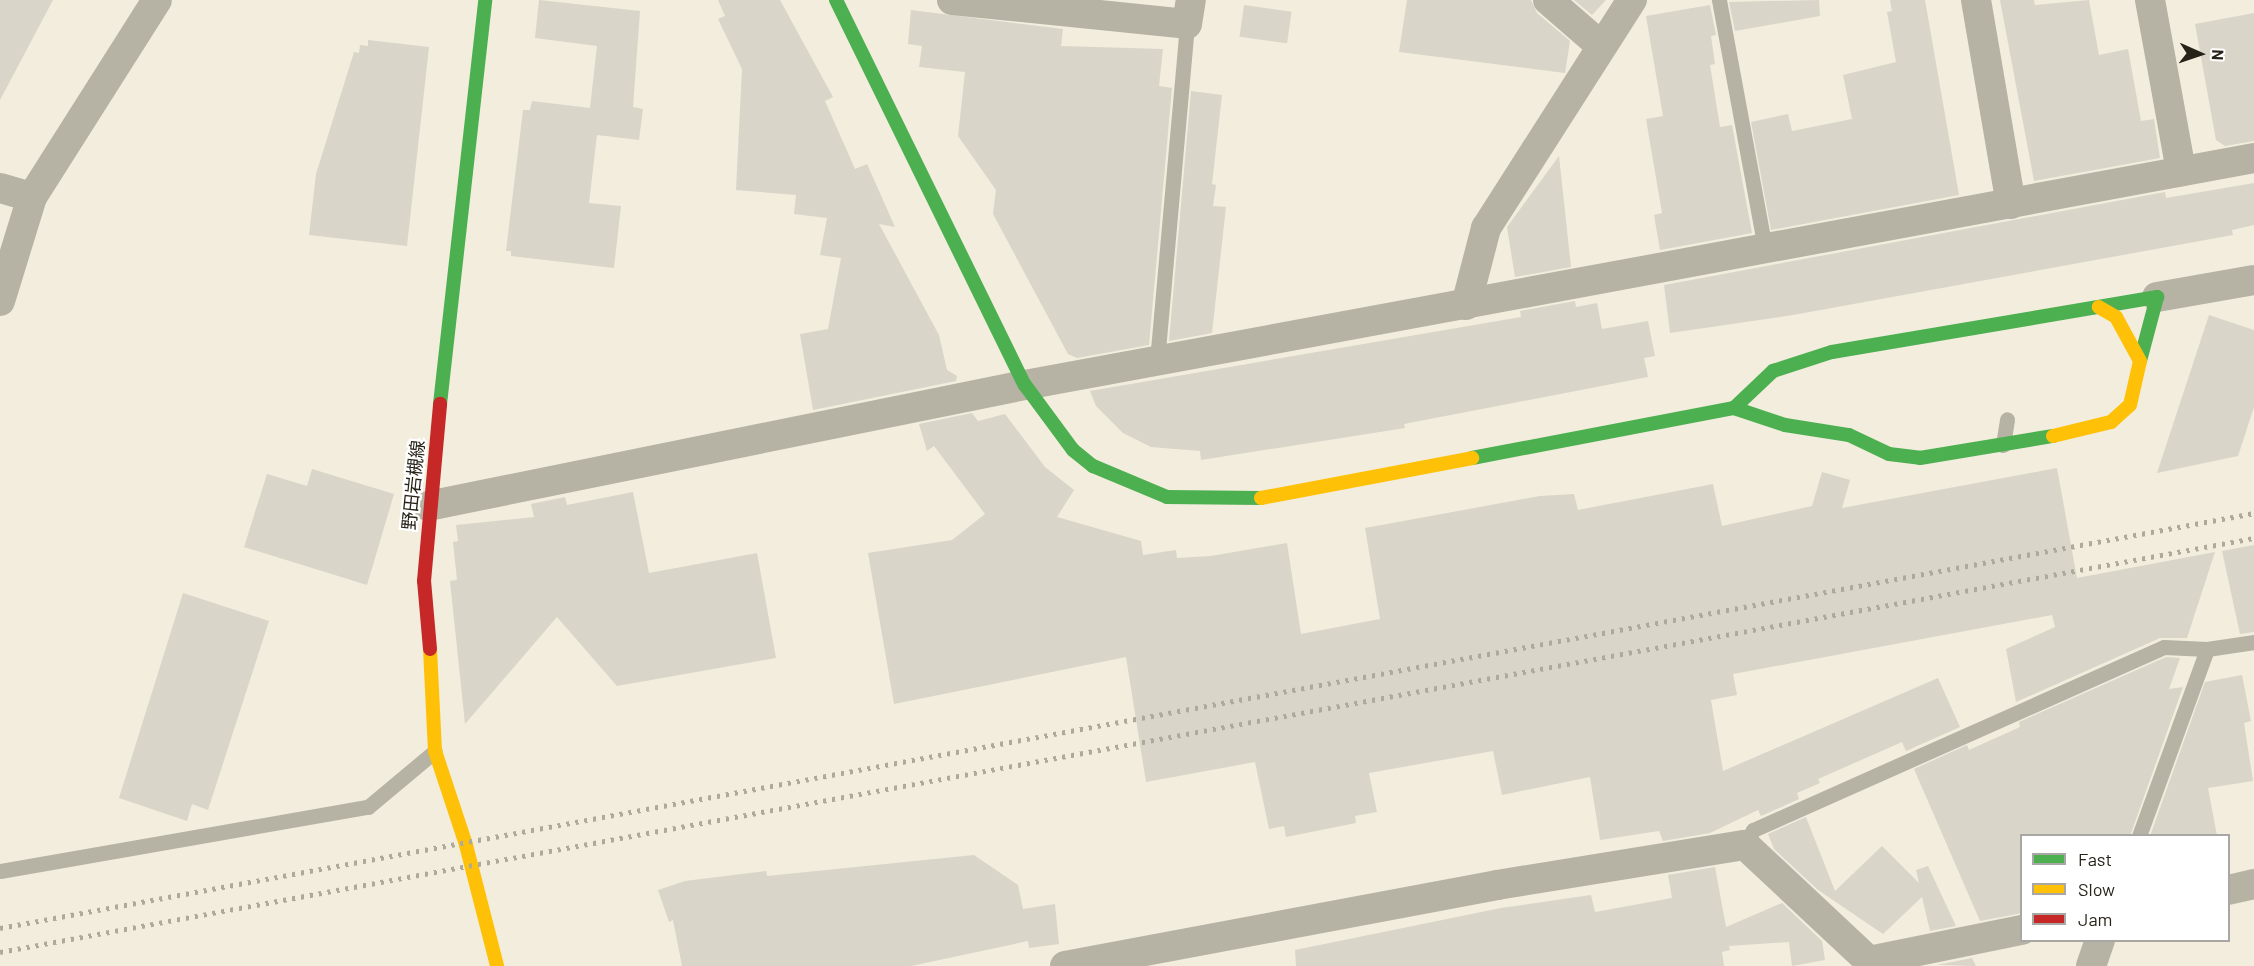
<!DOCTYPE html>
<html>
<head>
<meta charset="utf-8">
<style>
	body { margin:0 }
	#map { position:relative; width:2254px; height:966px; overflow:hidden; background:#f2eddd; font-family:Barlow,"Noto Sans JP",sans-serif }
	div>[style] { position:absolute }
	.building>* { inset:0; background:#d9d5c8; transform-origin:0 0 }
	.lane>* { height:15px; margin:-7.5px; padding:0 7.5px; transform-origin:7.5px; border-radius:7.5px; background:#b6b2a4 }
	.street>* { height:30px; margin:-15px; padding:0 15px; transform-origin:15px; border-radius:15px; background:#b6b2a4 }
	.fast>* { height:14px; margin:-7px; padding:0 7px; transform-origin:7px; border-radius:7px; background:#4caf50 }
	.slow>* { height:14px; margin:-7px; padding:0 7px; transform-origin:7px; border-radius:7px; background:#ffc107 }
	.jam>* { height:14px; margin:-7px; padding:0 7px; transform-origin:7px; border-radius:7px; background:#c62828 }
	.rail>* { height:4.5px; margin-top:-2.25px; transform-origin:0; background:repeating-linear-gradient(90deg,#adaa9c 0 3px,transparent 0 9px) }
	span { translate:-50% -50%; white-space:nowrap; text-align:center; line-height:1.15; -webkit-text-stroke:4.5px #fff; paint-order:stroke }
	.street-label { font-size:18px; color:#272319 }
	.legend { position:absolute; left:2020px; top:834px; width:210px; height:108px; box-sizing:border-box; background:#fff; border:2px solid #a9a7a3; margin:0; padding:8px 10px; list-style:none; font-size:18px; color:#272319 }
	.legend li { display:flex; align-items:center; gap:12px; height:30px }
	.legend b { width:30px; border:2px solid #a9a7a3 }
	.north { position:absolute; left:2170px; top:24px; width:60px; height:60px; -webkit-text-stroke:4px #fff; paint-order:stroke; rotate:93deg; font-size:16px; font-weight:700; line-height:24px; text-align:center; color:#272319 }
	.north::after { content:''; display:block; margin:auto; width:21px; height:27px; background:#272319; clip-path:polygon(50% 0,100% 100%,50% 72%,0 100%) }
</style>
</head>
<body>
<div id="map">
	<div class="building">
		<div style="clip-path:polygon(0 0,53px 0,0 100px)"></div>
		<div style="clip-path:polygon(539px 0,640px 11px,633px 107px,643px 109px,639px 140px,597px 135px,589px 203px,621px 206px,614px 268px,511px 256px,511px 251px,506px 251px,523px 110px,530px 110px,532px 101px,590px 108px,597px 46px,535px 38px)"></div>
		<div style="clip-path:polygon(718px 0,780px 0,833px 97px,825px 101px,855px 169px,867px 164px,895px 227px,879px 224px,939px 335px,947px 370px,957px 376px,956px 381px,813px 410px,800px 334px,828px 329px,841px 258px,820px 255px,827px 218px,794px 214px,796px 195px,736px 190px,742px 69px,718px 19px,725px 16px)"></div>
		<div style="clip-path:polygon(1407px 0,1531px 0,1537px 13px,1570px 41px,1565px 73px,1399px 52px)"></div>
		<div style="clip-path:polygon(1574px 0,1606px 0,1592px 15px)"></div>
		<div style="clip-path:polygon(1819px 0,1820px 16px,1735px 31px,1729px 2px)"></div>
		<div style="clip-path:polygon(1890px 0,1925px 0,1959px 195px,1771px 230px,1751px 122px,1788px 114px,1792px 131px,1852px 119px,1843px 75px,1896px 62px,1887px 12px,1892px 11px)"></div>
		<div style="clip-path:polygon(2000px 0,2034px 0,2035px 5px,2089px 0,2099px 55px,2128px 49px,2141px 121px,2154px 119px,2160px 158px,2034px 181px)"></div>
		<div style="left:1244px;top:5px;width:48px;height:32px;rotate:8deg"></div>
		<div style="clip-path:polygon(1710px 5px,1716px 35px,1711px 36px,1715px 64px,1710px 65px,1720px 127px,1732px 125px,1752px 233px,1660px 250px,1654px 215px,1662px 213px,1646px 119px,1663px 116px,1646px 16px)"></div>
		<div style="clip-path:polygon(911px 10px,1063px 29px,1061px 46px,1163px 49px,1159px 86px,1172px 88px,1149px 345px,1077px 358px,1068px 354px,993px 214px,996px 190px,958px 136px,965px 72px,919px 67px,922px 46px,908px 44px)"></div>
		<div style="clip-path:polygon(2254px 13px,2254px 141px,2225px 146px,2216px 140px,2195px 24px)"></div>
		<div style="clip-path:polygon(368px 40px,429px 47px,407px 246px,309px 235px,316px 174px,354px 52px,359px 53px,360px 45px,368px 46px)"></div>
		<div style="clip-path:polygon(1191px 91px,1222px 95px,1212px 184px,1216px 185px,1213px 206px,1226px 207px,1212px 333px,1169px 341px)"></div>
		<div style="clip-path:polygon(1559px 156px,1571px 267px,1515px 277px,1507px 227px)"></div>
		<div style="clip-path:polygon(2254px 183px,2254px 225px,2232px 230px,2233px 235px,1793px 315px,1670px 333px,1664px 285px,2165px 192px,2166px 198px)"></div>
		<div style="clip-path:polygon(1575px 301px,1576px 307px,1597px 303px,1602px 329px,1648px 321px,1655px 356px,1644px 358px,1648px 377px,1404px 424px,1405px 428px,1201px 460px,1200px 451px,1151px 447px,1123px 433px,1096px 406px,1090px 391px,1521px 317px,1520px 311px)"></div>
		<div style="clip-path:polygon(2209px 315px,2254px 330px,2254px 407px,2238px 456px,2157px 473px)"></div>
		<div style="clip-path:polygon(972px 413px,978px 421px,1005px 414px,1045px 467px,1074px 490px,1057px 517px,1141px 541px,1143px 555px,1176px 550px,1177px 558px,1211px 556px,1287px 543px,1301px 634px,1380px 619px,1365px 528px,1540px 496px,1574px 494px,1578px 510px,1713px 484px,1722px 526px,1812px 506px,1822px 472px,1850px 480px,1842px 508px,2057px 468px,2077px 578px,2215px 552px,2187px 638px,2160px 638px,2016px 702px,2006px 649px,2055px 627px,2052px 615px,1733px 674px,1737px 695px,1711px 700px,1723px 771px,1938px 678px,1960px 727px,1906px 751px,1902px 742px,1818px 779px,1820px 783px,1797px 793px,1799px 799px,1761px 816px,1758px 810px,1710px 833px,1663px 841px,1659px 831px,1600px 840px,1590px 777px,1502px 795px,1493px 751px,1369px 773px,1377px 812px,1355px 816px,1356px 823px,1286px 837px,1284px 826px,1269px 829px,1255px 762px,1146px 782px,1126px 657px,894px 704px,868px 553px,952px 540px,985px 514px,934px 446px,927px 451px,919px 424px)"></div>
		<div style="clip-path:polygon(312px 469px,394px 494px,367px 585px,244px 547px,267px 474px,307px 486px)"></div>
		<div style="clip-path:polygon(633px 492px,649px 573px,757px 553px,776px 658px,617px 686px,557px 617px,465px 724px,450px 581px,457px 580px,453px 542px,458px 541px,456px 525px,534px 517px,531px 504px,565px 497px,567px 505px)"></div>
		<div style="clip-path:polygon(2254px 545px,2254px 632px,2240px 634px,2222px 551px)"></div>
		<div style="clip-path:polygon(183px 593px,269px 621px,208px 810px,192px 804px,187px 821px,119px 798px)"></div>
		<div style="clip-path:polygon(2166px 657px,2180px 658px,2169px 689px,2183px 687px,2130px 836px,2022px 836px,2022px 913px,1980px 921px,1914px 769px,1967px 745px,1969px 750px,2020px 727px,2019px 722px)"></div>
		<div style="clip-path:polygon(2242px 675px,2251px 721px,2244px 723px,2253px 781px,2208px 788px,2217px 836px,2150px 836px,2205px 682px)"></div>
		<div style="clip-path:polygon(1806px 817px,1835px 891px,1882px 846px,1919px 883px,1916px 870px,1928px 866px,1956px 926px,1930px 931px,1922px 897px,1883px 934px,1818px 890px,1774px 849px,1768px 834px)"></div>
		<div style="clip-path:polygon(974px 855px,1018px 885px,1023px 909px,1055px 904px,1059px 944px,1029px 948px,1028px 941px,911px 966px,682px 966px,673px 920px,669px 922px,658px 890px,685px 881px,766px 871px,767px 876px)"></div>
		<div style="clip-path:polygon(1715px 867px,1726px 927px,1782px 903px,1822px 941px,1825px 960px,1792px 966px,1789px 942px,1729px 946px,1730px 950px,1722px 952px,1724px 966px,1296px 966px,1295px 950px,1501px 908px,1591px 895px,1595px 912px,1672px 898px,1668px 875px)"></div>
		<div style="clip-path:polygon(1972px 958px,1976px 966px,1937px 965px)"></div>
	</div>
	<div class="lane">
		<div style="left:1719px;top:0;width:253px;rotate:79.5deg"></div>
		<div style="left:1157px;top:361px;width:338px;rotate:-84.9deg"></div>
		<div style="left:2003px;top:445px;width:26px;rotate:-81deg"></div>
		<div style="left:2139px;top:836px;width:199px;rotate:-70deg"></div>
		<div style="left:1745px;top:845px;width:17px;rotate:-62deg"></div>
		<div style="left:1753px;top:830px;width:450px;rotate:-24deg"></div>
		<div style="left:2164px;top:647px;width:43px;rotate:2.7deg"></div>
		<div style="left:2207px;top:649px;width:48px;rotate:-8.5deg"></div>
		<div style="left:0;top:871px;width:374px;rotate:-9.9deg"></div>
		<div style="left:368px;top:807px;width:87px;rotate:-39.9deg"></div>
	</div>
	<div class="street">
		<div style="left:952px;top:0;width:236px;rotate:5.8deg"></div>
		<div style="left:1187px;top:24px;width:24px;rotate:-81deg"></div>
		<div style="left:1548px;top:0;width:69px;rotate:40.9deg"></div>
		<div style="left:1976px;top:0;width:207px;rotate:80.3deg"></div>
		<div style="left:2150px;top:0;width:174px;rotate:79.7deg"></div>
		<div style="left:0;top:188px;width:33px;rotate:16deg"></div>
		<div style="left:2157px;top:297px;width:98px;rotate:-9.9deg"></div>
		<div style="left:0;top:301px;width:109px;rotate:-72.9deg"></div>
		<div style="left:32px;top:197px;width:233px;rotate:-57.6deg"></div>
		<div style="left:1466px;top:305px;width:80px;rotate:-75.4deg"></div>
		<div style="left:1486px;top:228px;width:271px;rotate:-57.4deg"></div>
		<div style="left:428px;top:506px;width:609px;rotate:-11.46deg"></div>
		<div style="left:1025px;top:385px;width:1250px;rotate:-10.46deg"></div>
		<div style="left:2228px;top:890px;width:27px;rotate:-13deg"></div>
		<div style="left:1065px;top:966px;width:440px;rotate:-10.6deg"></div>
		<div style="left:1497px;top:885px;width:251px;rotate:-9.2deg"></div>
		<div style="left:1745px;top:845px;width:170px;rotate:43.1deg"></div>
		<div style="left:1869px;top:961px;width:156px;rotate:-11.5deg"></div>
		<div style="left:2091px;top:966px;width:28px;rotate:-71deg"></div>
	</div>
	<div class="fast">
		<div style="left:836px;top:0;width:429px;rotate:63.9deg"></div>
		<div style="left:1025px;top:385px;width:81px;rotate:53.6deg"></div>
		<div style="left:1073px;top:450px;width:26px;rotate:39deg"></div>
		<div style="left:1093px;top:466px;width:80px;rotate:22.7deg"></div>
		<div style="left:1167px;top:497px;width:94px;rotate:0.6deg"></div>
		<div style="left:440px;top:404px;width:406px;rotate:-83.6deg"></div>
		<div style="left:1734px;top:408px;width:54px;rotate:-43.5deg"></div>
		<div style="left:1773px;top:371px;width:62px;rotate:-17.9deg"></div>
		<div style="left:1832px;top:352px;width:330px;rotate:-9.6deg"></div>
		<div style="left:2157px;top:297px;width:66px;rotate:104.9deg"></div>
		<div style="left:1472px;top:458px;width:267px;rotate:-10.8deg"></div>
		<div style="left:1734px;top:408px;width:54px;rotate:18.4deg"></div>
		<div style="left:1785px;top:425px;width:65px;rotate:8.9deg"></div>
		<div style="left:1849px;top:435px;width:44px;rotate:25.4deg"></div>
		<div style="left:1889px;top:454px;width:31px;rotate:7deg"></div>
		<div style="left:1920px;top:458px;width:135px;rotate:-9.4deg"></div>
	</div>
	<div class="slow">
		<div style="left:2053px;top:436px;width:60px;rotate:-13.6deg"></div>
		<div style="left:2111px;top:422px;width:25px;rotate:-42deg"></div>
		<div style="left:2130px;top:405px;width:45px;rotate:-77.2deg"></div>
		<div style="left:2140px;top:361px;width:50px;rotate:-118.6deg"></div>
		<div style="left:2116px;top:317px;width:20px;rotate:-150deg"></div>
		<div style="left:1261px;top:498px;width:215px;rotate:-10.7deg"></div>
		<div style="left:430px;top:649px;width:102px;rotate:87.2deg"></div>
		<div style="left:435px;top:751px;width:99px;rotate:71.7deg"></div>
		<div style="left:466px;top:845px;width:125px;rotate:75.6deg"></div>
	</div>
	<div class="jam">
		<div style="left:430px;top:649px;width:68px;rotate:-95deg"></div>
		<div style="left:424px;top:581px;width:178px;rotate:-84.8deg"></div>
	</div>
	<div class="rail">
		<div style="left:0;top:928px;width:2292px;rotate:-10.43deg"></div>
		<div style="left:0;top:952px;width:2292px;rotate:-10.41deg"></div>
	</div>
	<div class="street-label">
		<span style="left:413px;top:485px;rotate:-84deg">野田岩槻線</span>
	</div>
	<ul class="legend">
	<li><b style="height:8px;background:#4caf50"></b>Fast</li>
	<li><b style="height:8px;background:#ffc107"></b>Slow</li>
	<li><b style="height:8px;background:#c62828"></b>Jam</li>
	</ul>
	<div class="north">N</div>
</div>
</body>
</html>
